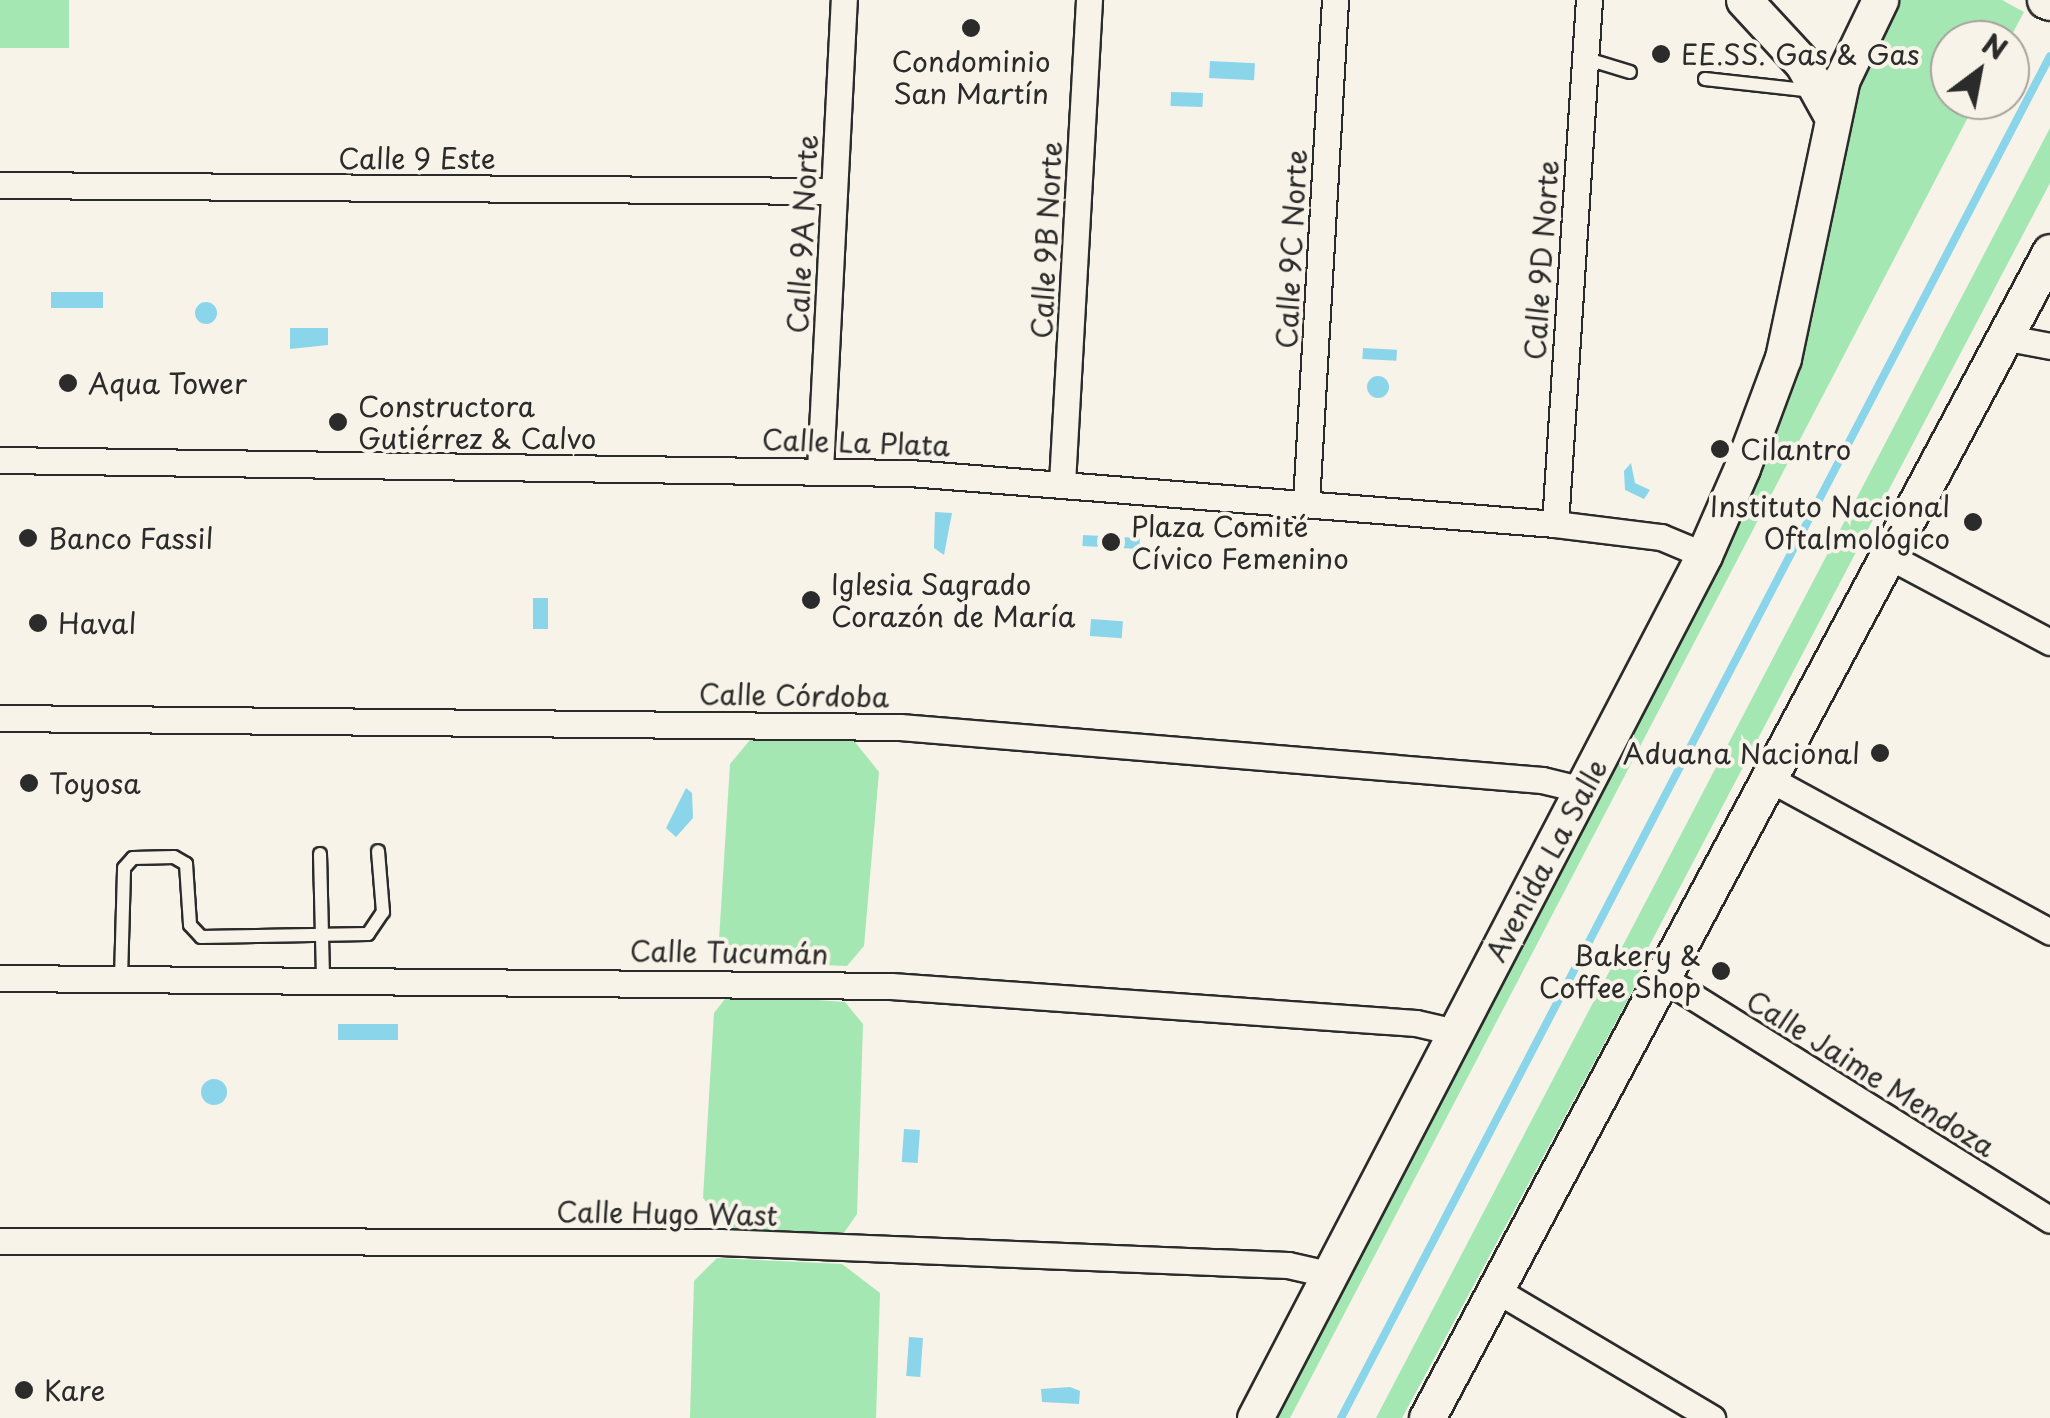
<!DOCTYPE html>
<html>
<head>
<meta charset="utf-8">
<style>
	body { margin:0 }
	#map { position:relative; width:2050px; height:1418px; overflow:hidden; background:#f7f3e8; font-family:"Playpen Sans",sans-serif }
	div>[style] { position:absolute }
	.green>* { inset:0; background:#a4e7b2; transform-origin:0 0 }
	.water>* { inset:0; background:#8bd5eb; transform-origin:0 0 }
	.round { border-radius:50% }
	.stream>* { height:8px; margin:-4px; padding:0 4px; transform-origin:4px; border-radius:4px; background:#8bd5eb }
	.roads { filter:drop-shadow(2px 0 #2b2b2b) drop-shadow(-2px 0 #2b2b2b) drop-shadow(0 2px #2b2b2b) drop-shadow(0 -2px #2b2b2b) }
	.lane>* { height:12px; margin:-6px; padding:0 6px; transform-origin:6px; border-radius:6px; background:#f7f3e8 }
	.street>* { height:25px; margin:-12.5px; padding:0 12.5px; transform-origin:12.5px; border-radius:12.5px; background:#f7f3e8 }
	.secondary>* { height:35px; margin:-17.5px; padding:0 17.5px; transform-origin:17.5px; border-radius:17.5px; background:#f7f3e8 }
	.dots>* { width:28px; height:28px; translate:-50% -50%; box-sizing:border-box; border:5px solid #f7f3e8; border-radius:50% }
	span { translate:-50% -50%; white-space:nowrap; text-align:center; line-height:1.15; -webkit-text-stroke:8px #f7f3e8; paint-order:stroke }
	.poi-label { font-size:28px; color:#2b2b2b }
	.left { translate:0 -50%; text-align:left }
	.right { translate:-100% -50%; text-align:right }
	.street-label { font-size:28px; color:#2b2b2b }
	.north { position:absolute; left:1930px; top:20px; width:100px; height:100px; box-sizing:border-box; background:#f7f3e8; border:2px solid #a5a39c; border-radius:50%; rotate:32deg; font-size:28px; font-weight:700; line-height:40px; text-align:center; color:#2b2b2b }
	.north::after { content:''; display:block; margin:auto; width:35px; height:45px; background:#2b2b2b; clip-path:polygon(50% 0,100% 100%,50% 72%,0 100%) }
</style>
</head>
<body>
<div id="map">
	<div class="green">
		<div style="left:0;top:0;width:69px;height:48px"></div>
		<div style="clip-path:polygon(1891px 0,2002px 0,2024px 12px,2009px 40px,1950px 40px,1950px 100px,1977px 100px,1290px 1418px,1272px 1418px,1723px 545px,1784px 409px,1812px 321px,1858px 77px)"></div>
		<div style="clip-path:polygon(2050px 128px,2050px 183px,1648px 948px,1633px 990px,1402px 1418px,1376px 1418px)"></div>
		<div style="clip-path:polygon(755px 734px,851px 737px,879px 772px,864px 946px,847px 966px,729px 961px,719px 940px,730px 764px)"></div>
		<div style="clip-path:polygon(729px 994px,845px 1002px,863px 1024px,857px 1214px,839px 1240px,732px 1232px,703px 1198px,714px 1013px)"></div>
		<div style="clip-path:polygon(717px 1258px,842px 1264px,880px 1293px,876px 1418px,690px 1418px,694px 1281px)"></div>
	</div>
	<div class="water">
		<div style="left:1210px;top:61px;width:45px;height:17px;rotate:3deg"></div>
		<div style="left:1171px;top:92px;width:32px;height:14px;rotate:2deg"></div>
		<div style="left:51px;top:292px;width:52px;height:16px"></div>
		<div class="round" style="left:195px;top:302px;width:22px;height:22px"></div>
		<div style="clip-path:polygon(290px 328px,328px 328px,328px 345px,290px 349px)"></div>
		<div style="left:1363px;top:348px;width:34px;height:11px;rotate:3deg"></div>
		<div class="round" style="left:1367px;top:376px;width:22px;height:22px"></div>
		<div style="clip-path:polygon(1631px 463px,1635px 483px,1650px 490px,1644px 499px,1625px 490px,1624px 471px)"></div>
		<div style="clip-path:polygon(935px 512px,952px 513px,944px 555px,934px 548px)"></div>
		<div style="left:1083px;top:535px;width:57px;height:11px;rotate:3deg"></div>
		<div style="left:533px;top:598px;width:15px;height:31px"></div>
		<div style="left:1091px;top:619px;width:32px;height:17px;rotate:4deg"></div>
		<div style="clip-path:polygon(686px 788px,692px 793px,693px 818px,676px 837px,666px 828px)"></div>
		<div style="left:398px;top:1024px;width:16px;height:60px;rotate:90deg"></div>
		<div class="round" style="left:201px;top:1079px;width:26px;height:26px"></div>
		<div style="left:904px;top:1129px;width:16px;height:33px;rotate:4deg"></div>
		<div style="left:909px;top:1337px;width:14px;height:39px;rotate:4deg"></div>
		<div style="clip-path:polygon(1070px 1387px,1080px 1391px,1079px 1404px,1042px 1402px,1041px 1389px)"></div>
	</div>
	<div class="stream">
		<div style="left:1341px;top:1418px;width:1535px;rotate:-62.5deg"></div>
	</div>
	<div class="roads">
		<div class="lane">
			<div style="left:1584px;top:58px;width:48px;rotate:16.9deg"></div>
			<div style="left:1705px;top:79px;width:109px;rotate:6.3deg"></div>
			<div style="left:320px;top:854px;width:125px;rotate:88.6deg"></div>
			<div style="left:121px;top:978px;width:110px;rotate:-88.4deg"></div>
			<div style="left:124px;top:868px;width:13px;rotate:-48deg"></div>
			<div style="left:133px;top:858px;width:41px;rotate:-1.4deg"></div>
			<div style="left:174px;top:857px;width:14px;rotate:30deg"></div>
			<div style="left:186px;top:864px;width:61px;rotate:86.2deg"></div>
			<div style="left:190px;top:925px;width:16px;rotate:47deg"></div>
			<div style="left:201px;top:937px;width:167px;rotate:-1deg"></div>
			<div style="left:368px;top:934px;width:27px;rotate:-56deg"></div>
			<div style="left:383px;top:912px;width:61px;rotate:-94.7deg"></div>
		</div>
		<div class="street">
			<div style="left:0;top:185px;width:834px;rotate:0.41deg"></div>
			<div style="left:2003px;top:337px;width:48px;rotate:10.8deg"></div>
			<div style="left:0;top:460px;width:910px;rotate:0.82deg"></div>
			<div style="left:910px;top:473px;width:647px;rotate:4.52deg"></div>
			<div style="left:1555px;top:524px;width:107px;rotate:7deg"></div>
			<div style="left:1661px;top:537px;width:47px;rotate:22.7deg"></div>
			<div style="left:820px;top:470px;width:471px;rotate:-87.1deg"></div>
			<div style="left:1062px;top:483px;width:484px;rotate:-86.8deg"></div>
			<div style="left:1306px;top:502px;width:503px;rotate:-86.69deg"></div>
			<div style="left:1555px;top:524px;width:525px;rotate:-86.29deg"></div>
			<div style="left:1885px;top:554px;width:187px;rotate:28.1deg"></div>
			<div style="left:0;top:718px;width:900px;rotate:0.57deg"></div>
			<div style="left:900px;top:727px;width:644px;rotate:4.72deg"></div>
			<div style="left:1542px;top:780px;width:42px;rotate:13.7deg"></div>
			<div style="left:1768px;top:778px;width:321px;rotate:28.6deg"></div>
			<div style="left:1660px;top:976px;width:460px;rotate:32deg"></div>
			<div style="left:0;top:978px;width:891px;rotate:0.51deg"></div>
			<div style="left:891px;top:986px;width:526px;rotate:4.03deg"></div>
			<div style="left:1416px;top:1023px;width:40px;rotate:13deg"></div>
			<div style="left:0;top:1241px;width:720px;rotate:0.08deg"></div>
			<div style="left:720px;top:1242px;width:568px;rotate:2.32deg"></div>
			<div style="left:1288px;top:1265px;width:45px;rotate:12.8deg"></div>
			<div style="left:1493px;top:1288px;width:255px;rotate:30.7deg"></div>
		</div>
		<div class="secondary">
			<div style="left:1744px;top:0;width:87px;rotate:47.3deg"></div>
			<div style="left:1803px;top:64px;width:60px;rotate:60.9deg"></div>
			<div style="left:2045px;top:0;width:5px;rotate:22deg"></div>
			<div style="left:1255px;top:1418px;width:973px;rotate:-62.51deg"></div>
			<div style="left:1704px;top:555px;width:95px;rotate:-66.4deg"></div>
			<div style="left:1742px;top:468px;width:117px;rotate:-69.6deg"></div>
			<div style="left:1783px;top:358px;width:285px;rotate:-78.1deg"></div>
			<div style="left:1842px;top:79px;width:88px;rotate:-64.3deg"></div>
			<div style="left:1427px;top:1418px;width:1322px;rotate:-61.88deg"></div>
		</div>
	</div>
	<div class="dots">
		<div style="left:971px;top:28px;background:#2b2b2b"></div>
		<div style="left:1661px;top:54px;background:#2b2b2b"></div>
		<div style="left:68px;top:383px;background:#2b2b2b"></div>
		<div style="left:338px;top:422px;background:#2b2b2b"></div>
		<div style="left:1720px;top:449px;background:#2b2b2b"></div>
		<div style="left:1973px;top:522px;background:#2b2b2b"></div>
		<div style="left:28px;top:538px;background:#2b2b2b"></div>
		<div style="left:1111px;top:542px;background:#2b2b2b"></div>
		<div style="left:811px;top:600px;background:#2b2b2b"></div>
		<div style="left:38px;top:623px;background:#2b2b2b"></div>
		<div style="left:1880px;top:753px;background:#2b2b2b"></div>
		<div style="left:29px;top:783px;background:#2b2b2b"></div>
		<div style="left:1721px;top:971px;background:#2b2b2b"></div>
		<div style="left:24px;top:1390px;background:#2b2b2b"></div>
	</div>
	<div class="poi-label">
		<span class="left" style="left:1681px;top:54px">EE.SS. Gas &amp; Gas</span>
		<span style="left:971px;top:77px">Condominio<br>San Martín</span>
		<span class="left" style="left:88px;top:383px">Aqua Tower</span>
		<span class="left" style="left:358px;top:422px">Constructora<br>Gutiérrez &amp; Calvo</span>
		<span class="left" style="left:1740px;top:449px">Cilantro</span>
		<span class="right" style="left:1950px;top:522px">Instituto Nacional<br>Oftalmológico</span>
		<span class="left" style="left:1131px;top:542px">Plaza Comité<br>Cívico Femenino</span>
		<span class="left" style="left:48px;top:538px">Banco Fassil</span>
		<span class="left" style="left:831px;top:600px">Iglesia Sagrado<br>Corazón de María</span>
		<span class="left" style="left:58px;top:623px">Haval</span>
		<span class="right" style="left:1860px;top:753px">Aduana Nacional</span>
		<span class="left" style="left:49px;top:783px">Toyosa</span>
		<span class="right" style="left:1701px;top:971px">Bakery &amp;<br>Coffee Shop</span>
		<span class="left" style="left:44px;top:1390px">Kare</span>
	</div>
	<div class="street-label">
		<span style="left:417px;top:158px">Calle 9 Este</span>
		<span style="left:802px;top:234px;rotate:-87deg">Calle 9A Norte</span>
		<span style="left:1046px;top:240px;rotate:-87deg">Calle 9B Norte</span>
		<span style="left:1291px;top:249px;rotate:-87deg">Calle 9C Norte</span>
		<span style="left:1541px;top:260px;rotate:-86deg">Calle 9D Norte</span>
		<span style="left:856px;top:442px;rotate:2deg">Calle La Plata</span>
		<span style="left:794px;top:695px;rotate:1deg">Calle Córdoba</span>
		<span style="left:1546px;top:860px;rotate:-62deg">Avenida La Salle</span>
		<span style="left:729px;top:952px;rotate:1deg">Calle Tucumán</span>
		<span style="left:1871px;top:1073px;rotate:32deg">Calle Jaime Mendoza</span>
		<span style="left:667px;top:1213px;rotate:1deg">Calle Hugo Wast</span>
	</div>
	<div class="north">N</div>
</div>
</body>
</html>
